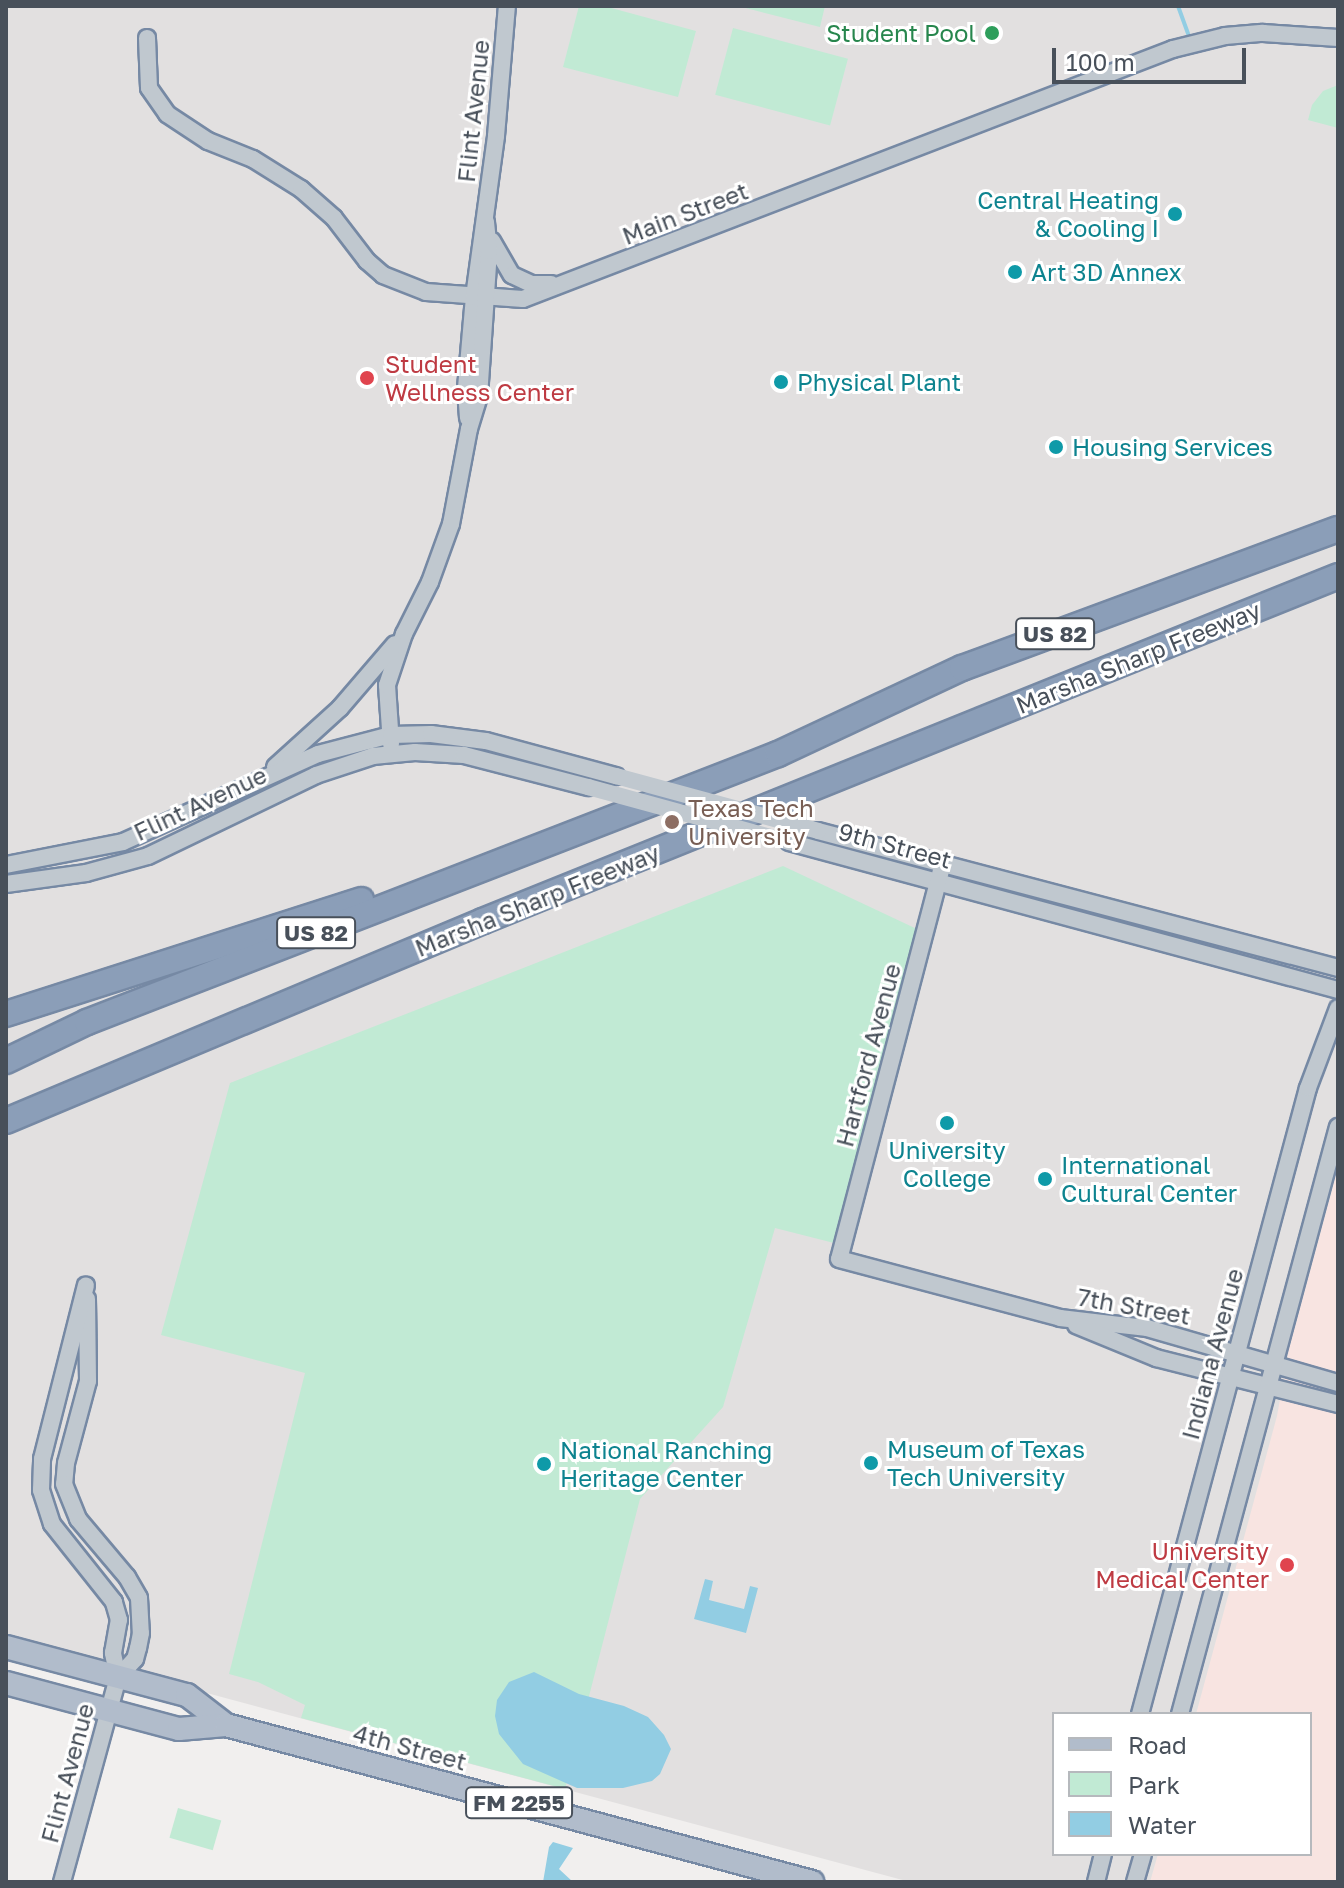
<!DOCTYPE html>
<html>
<head>
<meta charset="utf-8">
<style>
	body { margin:0 }
	#map { position:relative; width:1344px; height:1888px; overflow:hidden; background:#f1efee; font-family:"Golos Text",sans-serif }
	div>[style] { position:absolute }
	.education>* { inset:0; background:#e2e0e0 }
	.medical>* { inset:0; background:#f8e4e1 }
	.green>* { inset:0; background:#c1ead4; transform-origin:0 0 }
	.water>* { inset:0; background:#92cde3 }
	.stream>* { height:4px; margin:-2px; padding:0 2px; transform-origin:2px; border-radius:2px; background:#92cde3 }
	.roads { filter:drop-shadow(2px 0 #7689a4) drop-shadow(-2px 0 #7689a4) drop-shadow(0 2px #7689a4) drop-shadow(0 -2px #7689a4) }
	.minor>* { height:16px; margin:-8px; padding:0 8px; transform-origin:8px; border-radius:8px; background:#c0c8cf }
	.major>* { height:22px; margin:-11px; padding:0 11px; transform-origin:11px; border-radius:11px; background:#b1bccb }
	.highway>* { height:24px; margin:-12px; padding:0 12px; transform-origin:12px; border-radius:12px; background:#8b9eb8 }
	.minor-bridge>* { height:16px; margin:-8px; padding:0 8px; transform-origin:8px; border-radius:8px; background:#c0c8cf }
	.dots>* { width:22px; height:22px; translate:-50% -50%; box-sizing:border-box; border:4px solid #fff; border-radius:50% }
	span { translate:-50% -50%; white-space:nowrap; text-align:center; line-height:1.15; -webkit-text-stroke:6px #fff; paint-order:stroke }
	.shield-label span { padding:2px 6px; background:#fff; border:2px solid; border-radius:6px; -webkit-text-stroke-width:0 }
	.shield-label { font-size:22px; color:#48505a; font-weight:700 }
	.leisure-label { font-size:24px; color:#27864d }
	.right { translate:-100% -50%; text-align:right }
	.street-label { font-size:24px; color:#48505a }
	.culture-label { font-size:24px; color:#0d838f }
	.left { translate:0 -50%; text-align:left }
	.health-label { font-size:24px; color:#be3a42 }
	.education-label { font-size:24px; color:#785e54 }
	.frame { position:absolute; inset:0; border:8px solid #48505a; pointer-events:none }
	.legend { position:absolute; left:1052px; top:1712px; width:260px; height:144px; box-sizing:border-box; background:#fff; border:2px solid #b6b9bd; margin:0; padding:10px 14px; list-style:none; font-size:24px; color:#48505a }
	.legend li { display:flex; align-items:center; gap:16px; height:40px }
	.legend b { width:40px; border:2px solid #b6b9bd }
	.scale { position:absolute; left:1052px; top:48px; width:194px; height:36px; box-sizing:border-box; border:4px solid #48505a; border-top:0; padding-left:10px; font-size:24px; line-height:28px; white-space:nowrap; color:#48505a; -webkit-text-stroke:6px #fff; paint-order:stroke }
</style>
</head>
<body>
<div id="map">
	<div class="education">
		<div style="clip-path:polygon(evenodd,6px 6px,1338px 6px,1338px 1882px,910px 1882px,6px 1639px,6px 6px,1054px 1714px,1310px 1714px,1310px 1854px,1054px 1854px,1054px 1714px)"></div>
	</div>
	<div class="medical">
		<div style="clip-path:polygon(1338px 1168px,1338px 1882px,1150px 1882px,1158px 1854px,1310px 1854px,1310px 1714px,1196px 1714px,1277px 1416px,1289px 1349px)"></div>
	</div>
	<div class="green">
		<div style="clip-path:polygon(579px 6px,604px 6px,696px 31px,678px 97px,563px 67px)"></div>
		<div style="clip-path:polygon(738px 6px,825px 6px,820px 27px)"></div>
		<div style="left:733px;top:28px;width:119px;height:69px;rotate:15deg"></div>
		<div style="clip-path:polygon(1338px 85px,1338px 128px,1308px 120px,1312px 105px,1323px 91px)"></div>
		<div style="clip-path:polygon(783px 866px,919px 930px,838px 1244px,775px 1228px,723px 1407px,640px 1499px,565px 1789px,301px 1718px,305px 1705px,258px 1682px,229px 1674px,305px 1373px,161px 1335px,230px 1083px)"></div>
		<div style="left:178px;top:1808px;width:45px;height:31px;rotate:16deg"></div>
	</div>
	<div class="water">
		<div style="clip-path:polygon(705px 1579px,713px 1581px,709px 1600px,744px 1609px,750px 1586px,758px 1588px,746px 1633px,694px 1619px)"></div>
		<div style="clip-path:polygon(534px 1672px,579px 1694px,624px 1706px,648px 1717px,664px 1735px,671px 1749px,660px 1774px,652px 1781px,623px 1788px,577px 1788px,523px 1764px,499px 1734px,495px 1716px,497px 1700px,509px 1682px)"></div>
		<div style="clip-path:polygon(553px 1842px,573px 1848px,559px 1869px,573px 1882px,543px 1882px,549px 1847px)"></div>
	</div>
	<div class="stream">
		<div style="left:1178px;top:6px;width:38px;rotate:70deg"></div>
	</div>
	<div class="roads">
		<div class="minor">
			<div style="left:147px;top:38px;width:50px;rotate:87.7deg"></div>
			<div style="left:149px;top:88px;width:32px;rotate:55deg"></div>
			<div style="left:167px;top:114px;width:49px;rotate:33.4deg"></div>
			<div style="left:208px;top:141px;width:48px;rotate:21.8deg"></div>
			<div style="left:253px;top:159px;width:57px;rotate:32deg"></div>
			<div style="left:301px;top:189px;width:44px;rotate:41.3deg"></div>
			<div style="left:334px;top:218px;width:54px;rotate:52.5deg"></div>
			<div style="left:367px;top:261px;width:21px;rotate:41deg"></div>
			<div style="left:383px;top:275px;width:46px;rotate:21.6deg"></div>
			<div style="left:426px;top:292px;width:97px;rotate:4.1deg"></div>
			<div style="left:523px;top:299px;width:696px;rotate:-21.04deg"></div>
			<div style="left:1173px;top:49px;width:54px;rotate:-14deg"></div>
			<div style="left:1225px;top:36px;width:38px;rotate:-5deg"></div>
			<div style="left:1263px;top:33px;width:75px;rotate:3.8deg"></div>
			<div style="left:492px;top:241px;width:39px;rotate:60deg"></div>
			<div style="left:512px;top:275px;width:21px;rotate:25deg"></div>
			<div style="left:531px;top:284px;width:20px"></div>
			<div style="left:468px;top:418px;width:30px;rotate:-94deg"></div>
			<div style="left:466px;top:388px;width:91px;rotate:-85deg"></div>
			<div style="left:474px;top:297px;width:162px;rotate:-82.2deg"></div>
			<div style="left:496px;top:136px;width:130px;rotate:-85.2deg"></div>
			<div style="left:391px;top:744px;width:59px;rotate:-93.9deg"></div>
			<div style="left:387px;top:685px;width:54px;rotate:-71.6deg"></div>
			<div style="left:404px;top:634px;width:58px;rotate:-63.4deg"></div>
			<div style="left:430px;top:582px;width:62px;rotate:-70.1deg"></div>
			<div style="left:451px;top:524px;width:97px;rotate:-79.3deg"></div>
			<div style="left:469px;top:429px;width:34px;rotate:-73deg"></div>
			<div style="left:479px;top:397px;width:146px;rotate:-86.1deg"></div>
			<div style="left:489px;top:251px;width:30px;rotate:-96deg"></div>
			<div style="left:275px;top:767px;width:88px;rotate:-42.2deg"></div>
			<div style="left:340px;top:708px;width:84px;rotate:-49.3deg"></div>
			<div style="left:818px;top:831px;width:538px;rotate:14.76deg"></div>
			<div style="left:789px;top:842px;width:569px;rotate:15.09deg"></div>
			<div style="left:943px;top:863px;width:409px;rotate:104.7deg"></div>
			<div style="left:839px;top:1259px;width:229px;rotate:14.9deg"></div>
			<div style="left:1060px;top:1318px;width:88px;rotate:6.6deg"></div>
			<div style="left:1147px;top:1328px;width:199px;rotate:16.1deg"></div>
			<div style="left:6px;top:865px;width:119px;rotate:-11.1deg"></div>
			<div style="left:123px;top:842px;width:214px;rotate:-24.3deg"></div>
			<div style="left:318px;top:754px;width:75px;rotate:-14.6deg"></div>
			<div style="left:391px;top:735px;width:40px;rotate:-1.4deg"></div>
			<div style="left:431px;top:734px;width:55px;rotate:7.3deg"></div>
			<div style="left:486px;top:741px;width:135px;rotate:15.1deg"></div>
			<div style="left:6px;top:884px;width:81px;rotate:-7.8deg"></div>
			<div style="left:86px;top:873px;width:64px;rotate:-15.3deg"></div>
			<div style="left:148px;top:856px;width:187px;rotate:-25.7deg"></div>
			<div style="left:316px;top:775px;width:60px;rotate:-18.4deg"></div>
			<div style="left:373px;top:756px;width:42px;rotate:-5.4deg"></div>
			<div style="left:415px;top:752px;width:49px;rotate:3.5deg"></div>
			<div style="left:464px;top:755px;width:128px;rotate:14.5deg"></div>
			<div style="left:87px;top:1299px;width:82px;rotate:89.3deg"></div>
			<div style="left:88px;top:1381px;width:85px;rotate:105deg"></div>
			<div style="left:66px;top:1463px;width:21px;rotate:95deg"></div>
			<div style="left:64px;top:1484px;width:38px;rotate:68deg"></div>
			<div style="left:78px;top:1519px;width:76px;rotate:49.8deg"></div>
			<div style="left:127px;top:1577px;width:24px;rotate:60deg"></div>
			<div style="left:139px;top:1598px;width:35px;rotate:87deg"></div>
			<div style="left:141px;top:1633px;width:15px;rotate:101deg"></div>
			<div style="left:138px;top:1648px;width:11px;rotate:105deg"></div>
			<div style="left:135px;top:1659px;width:25px;rotate:133deg"></div>
			<div style="left:1076px;top:1325px;width:87px;rotate:22.4deg"></div>
			<div style="left:1156px;top:1358px;width:188px;rotate:14.2deg"></div>
			<div style="left:1140px;top:1714px;width:648px;rotate:-74.98deg"></div>
			<div style="left:1308px;top:1088px;width:85px;rotate:-69.4deg"></div>
			<div style="left:1180px;top:1714px;width:608px;rotate:-74.94deg"></div>
			<div style="left:62px;top:1882px;width:213px;rotate:-74.7deg"></div>
			<div style="left:118px;top:1677px;width:25px;rotate:-102deg"></div>
			<div style="left:113px;top:1653px;width:34px;rotate:-80deg"></div>
			<div style="left:119px;top:1620px;width:19px;rotate:-106deg"></div>
			<div style="left:114px;top:1602px;width:100px;rotate:-128.5deg"></div>
			<div style="left:52px;top:1524px;width:36px;rotate:-108deg"></div>
			<div style="left:41px;top:1490px;width:31px;rotate:-88deg"></div>
			<div style="left:42px;top:1459px;width:179px;rotate:-75.8deg"></div>
			<div style="left:1096px;top:1882px;width:29px;rotate:-76deg"></div>
			<div style="left:1135px;top:1882px;width:29px;rotate:-74deg"></div>
		</div>
		<div class="major">
			<div style="left:6px;top:1647px;width:187px;rotate:14.9deg"></div>
			<div style="left:187px;top:1695px;width:49px;rotate:37.6deg"></div>
			<div style="left:6px;top:1683px;width:179px;rotate:14.9deg"></div>
			<div style="left:179px;top:1729px;width:47px;rotate:-4.9deg"></div>
			<div style="left:226px;top:1725px;width:607px;rotate:15deg"></div>
		</div>
		<div class="highway">
			<div style="left:6px;top:1014px;width:373px;rotate:-17.8deg"></div>
			<div style="left:6px;top:1061px;width:90px;rotate:-25.7deg"></div>
			<div style="left:87px;top:1022px;width:741px;rotate:-21.2deg"></div>
			<div style="left:778px;top:754px;width:203px;rotate:-25.1deg"></div>
			<div style="left:962px;top:668px;width:401px;rotate:-20.3deg"></div>
			<div style="left:6px;top:1121px;width:517px;rotate:-22.75deg"></div>
			<div style="left:483px;top:921px;width:922px;rotate:-21.97deg"></div>
		</div>
	</div>
	<div class="minor-bridge">
		<div style="left:616px;top:776px;width:209px;rotate:15.2deg"></div>
		<div style="left:588px;top:787px;width:208px;rotate:15.3deg"></div>
	</div>
	<div class="dots">
		<div style="left:992px;top:33px;background:#2e9e5b"></div>
		<div style="left:1175px;top:214px;background:#0f9aa8"></div>
		<div style="left:1015px;top:272px;background:#0f9aa8"></div>
		<div style="left:367px;top:378px;background:#e0444e"></div>
		<div style="left:781px;top:382px;background:#0f9aa8"></div>
		<div style="left:1056px;top:447px;background:#0f9aa8"></div>
		<div style="left:672px;top:822px;background:#8d6e63"></div>
		<div style="left:947px;top:1123px;background:#0f9aa8"></div>
		<div style="left:1045px;top:1179px;background:#0f9aa8"></div>
		<div style="left:871px;top:1463px;background:#0f9aa8"></div>
		<div style="left:544px;top:1464px;background:#0f9aa8"></div>
		<div style="left:1287px;top:1565px;background:#e0444e"></div>
	</div>
	<div class="shield-label">
		<span style="left:1055px;top:634px">US 82</span>
		<span style="left:316px;top:933px">US 82</span>
		<span style="left:519px;top:1803px">FM 2255</span>
	</div>
	<div class="leisure-label">
		<span class="right" style="left:976px;top:33px">Student Pool</span>
	</div>
	<div class="street-label">
		<span style="left:473px;top:111px;rotate:-84deg">Flint Avenue</span>
		<span style="left:685px;top:213px;rotate:-21deg">Main Street</span>
		<span style="left:1138px;top:657px;rotate:-22deg">Marsha Sharp Freeway</span>
		<span style="left:200px;top:803px;rotate:-25deg">Flint Avenue</span>
		<span style="left:895px;top:845px;rotate:15deg">9th Street</span>
		<span style="left:537px;top:900px;rotate:-22deg">Marsha Sharp Freeway</span>
		<span style="left:868px;top:1055px;rotate:-75deg">Hartford Avenue</span>
		<span style="left:1134px;top:1306px;rotate:10deg">7th Street</span>
		<span style="left:1212px;top:1354px;rotate:-75deg">Indiana Avenue</span>
		<span style="left:410px;top:1747px;rotate:15deg">4th Street</span>
		<span style="left:67px;top:1773px;rotate:-75deg">Flint Avenue</span>
	</div>
	<div class="culture-label">
		<span class="right" style="left:1159px;top:214px">Central Heating<br>&amp; Cooling I</span>
		<span class="left" style="left:1031px;top:272px">Art 3D Annex</span>
		<span class="left" style="left:797px;top:382px">Physical Plant</span>
		<span class="left" style="left:1072px;top:447px">Housing Services</span>
		<span style="left:947px;top:1164px">University<br>College</span>
		<span class="left" style="left:1061px;top:1179px">International<br>Cultural Center</span>
		<span class="left" style="left:887px;top:1463px">Museum of Texas<br>Tech University</span>
		<span class="left" style="left:560px;top:1464px">National Ranching<br>Heritage Center</span>
	</div>
	<div class="health-label">
		<span class="left" style="left:385px;top:378px">Student<br>Wellness Center</span>
		<span class="right" style="left:1269px;top:1565px">University<br>Medical Center</span>
	</div>
	<div class="education-label">
		<span class="left" style="left:688px;top:822px">Texas Tech<br>University</span>
	</div>
	<div class="frame"></div>
	<ul class="legend">
	<li><b style="height:10px;background:#b1bccb"></b>Road</li>
	<li><b style="height:22px;background:#c1ead4"></b>Park</li>
	<li><b style="height:22px;background:#92cde3"></b>Water</li>
	</ul>
	<div class="scale">100 m</div>
</div>
</body>
</html>
